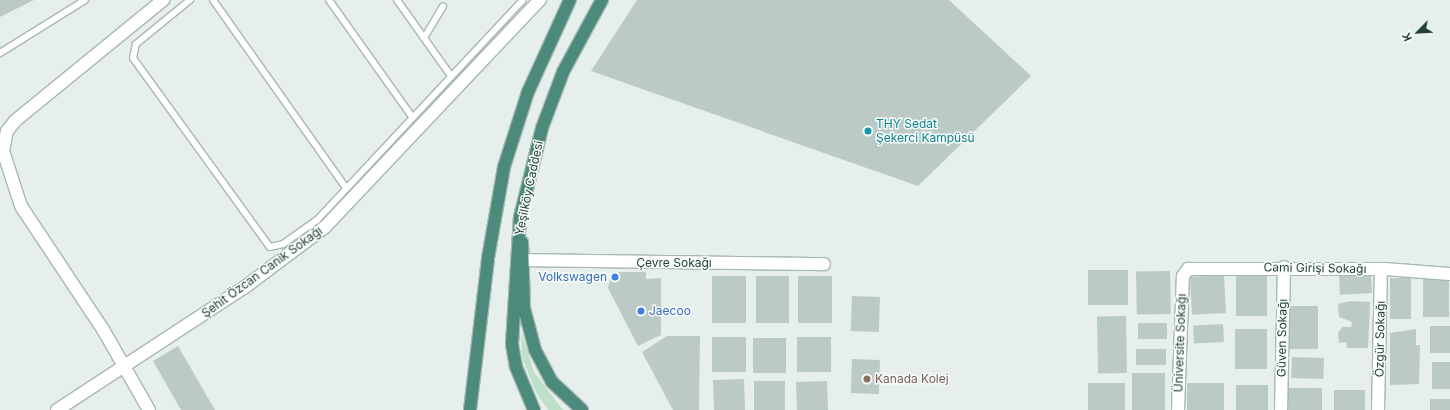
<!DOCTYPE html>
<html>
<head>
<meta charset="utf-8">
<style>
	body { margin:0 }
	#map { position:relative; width:1450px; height:410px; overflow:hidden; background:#e6efeb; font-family:Inter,sans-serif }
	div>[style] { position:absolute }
	.green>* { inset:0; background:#bfe0c8 }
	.building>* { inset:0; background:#bbcac4; transform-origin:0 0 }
	.roads { filter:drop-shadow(1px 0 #a8b8b2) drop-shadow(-1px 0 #a8b8b2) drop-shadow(0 1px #a8b8b2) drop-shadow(0 -1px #a8b8b2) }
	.service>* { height:6px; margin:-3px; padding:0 3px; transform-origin:3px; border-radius:3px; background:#fff }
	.minor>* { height:12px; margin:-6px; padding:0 6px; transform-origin:6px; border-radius:6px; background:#fff }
	.trunk>* { height:12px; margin:-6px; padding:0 6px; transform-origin:6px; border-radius:6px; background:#4c8a7c }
	.dots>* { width:11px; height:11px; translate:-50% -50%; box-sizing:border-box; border:2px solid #f7fbf9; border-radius:50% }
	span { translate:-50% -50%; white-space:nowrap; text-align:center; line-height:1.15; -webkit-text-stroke:3px #f7fbf9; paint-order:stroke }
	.culture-label { font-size:12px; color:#0d838f }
	.left { translate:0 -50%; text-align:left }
	.street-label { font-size:12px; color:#24423a }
	.shop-label { font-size:12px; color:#366cbe }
	.right { translate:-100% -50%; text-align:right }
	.education-label { font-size:12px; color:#785e54 }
	.north { position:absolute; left:1398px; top:12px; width:40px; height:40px; -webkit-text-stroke:3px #f7fbf9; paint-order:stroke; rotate:246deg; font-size:11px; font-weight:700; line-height:16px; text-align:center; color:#24423a }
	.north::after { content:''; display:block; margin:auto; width:14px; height:18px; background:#24423a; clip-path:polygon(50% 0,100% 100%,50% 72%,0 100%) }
</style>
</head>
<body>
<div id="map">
	<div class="green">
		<div style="clip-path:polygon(521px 332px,534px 372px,563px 410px,548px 410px,536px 392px,522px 357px)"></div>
	</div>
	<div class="building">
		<div style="clip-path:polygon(0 0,34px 0,0 17px)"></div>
		<div style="clip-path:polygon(637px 0,949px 0,1031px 76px,918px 186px,591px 71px)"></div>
		<div style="left:1128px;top:270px;width:35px;height:40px;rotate:90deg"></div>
		<div style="left:1170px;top:271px;width:43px;height:34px;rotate:89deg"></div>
		<div style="clip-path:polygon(612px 272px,646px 272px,646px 279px,661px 278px,661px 335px,638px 346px,608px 288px)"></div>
		<div style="left:1371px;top:274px;width:19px;height:32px;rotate:87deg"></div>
		<div style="left:1224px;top:275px;width:38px;height:34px;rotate:87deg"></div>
		<div style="left:712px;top:276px;width:34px;height:47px"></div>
		<div style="left:756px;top:276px;width:33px;height:47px"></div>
		<div style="left:798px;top:276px;width:34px;height:47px"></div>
		<div style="left:1236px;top:276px;width:31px;height:40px"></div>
		<div style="left:1390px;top:278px;width:21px;height:41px"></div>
		<div style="left:1423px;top:278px;width:26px;height:39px"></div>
		<div style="left:852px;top:296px;width:28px;height:35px;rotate:2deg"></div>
		<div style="clip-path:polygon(1350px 301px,1370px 302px,1368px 348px,1347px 348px,1346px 342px,1339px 343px,1338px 332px,1343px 327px,1351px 327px,1352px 322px,1339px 317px,1338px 304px)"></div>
		<div style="left:1289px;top:306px;width:29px;height:43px"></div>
		<div style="left:1126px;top:316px;width:57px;height:29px;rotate:89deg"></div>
		<div style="left:1167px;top:323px;width:16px;height:29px;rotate:90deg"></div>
		<div style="left:1223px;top:324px;width:18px;height:30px;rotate:87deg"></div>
		<div style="left:1450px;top:326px;width:27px;height:20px;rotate:90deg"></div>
		<div style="left:1235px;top:329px;width:32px;height:40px"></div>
		<div style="clip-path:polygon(1416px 329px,1416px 345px,1420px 345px,1419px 384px,1390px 385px,1390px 333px)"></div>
		<div style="clip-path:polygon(667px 336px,700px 336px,699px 410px,673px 410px,642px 352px)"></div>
		<div style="left:712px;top:337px;width:34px;height:35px"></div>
		<div style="left:797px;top:337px;width:34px;height:35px"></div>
		<div style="left:753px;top:338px;width:33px;height:35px"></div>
		<div style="clip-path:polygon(178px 346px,215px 410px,181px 410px,153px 361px)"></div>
		<div style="left:1136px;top:349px;width:30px;height:16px"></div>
		<div style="left:1292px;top:357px;width:32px;height:21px;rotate:2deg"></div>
		<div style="left:852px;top:359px;width:28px;height:34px;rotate:2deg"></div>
		<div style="left:1450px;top:362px;width:27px;height:18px;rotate:90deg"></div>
		<div style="left:1165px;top:373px;width:37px;height:33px;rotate:90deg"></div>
		<div style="left:744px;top:379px;width:31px;height:31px;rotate:88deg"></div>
		<div style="left:754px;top:381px;width:31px;height:29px"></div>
		<div style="left:827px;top:381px;width:29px;height:31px;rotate:88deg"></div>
		<div style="left:1125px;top:383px;width:27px;height:37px;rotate:90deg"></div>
		<div style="left:1187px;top:383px;width:37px;height:27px"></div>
		<div style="left:1236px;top:385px;width:32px;height:25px"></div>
		<div style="left:1287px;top:388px;width:35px;height:22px"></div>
		<div style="left:1334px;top:390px;width:31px;height:20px"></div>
		<div style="left:1430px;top:399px;width:20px;height:11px"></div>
	</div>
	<div class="roads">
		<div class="service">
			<div style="left:190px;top:0;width:70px;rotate:140.8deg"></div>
			<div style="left:136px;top:44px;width:14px;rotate:102deg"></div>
			<div style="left:133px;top:58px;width:233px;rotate:54.1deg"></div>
			<div style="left:270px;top:247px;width:13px;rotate:-13deg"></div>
			<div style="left:283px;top:244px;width:42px;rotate:-35.2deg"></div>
			<div style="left:317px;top:220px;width:301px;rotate:-46.9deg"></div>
			<div style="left:213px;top:0;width:230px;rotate:54.7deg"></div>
			<div style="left:329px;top:0;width:143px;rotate:54.6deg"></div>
			<div style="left:397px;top:0;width:93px;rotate:54.6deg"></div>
			<div style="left:424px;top:38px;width:37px;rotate:-59deg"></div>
			<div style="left:0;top:53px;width:100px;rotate:-31.9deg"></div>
		</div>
		<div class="minor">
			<div style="left:524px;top:260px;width:300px;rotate:0.8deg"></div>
			<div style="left:57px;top:410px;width:225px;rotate:-33.2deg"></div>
			<div style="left:245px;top:287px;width:100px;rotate:-36.9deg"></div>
			<div style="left:325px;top:227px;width:313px;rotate:-46.6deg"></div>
			<div style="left:149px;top:410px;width:91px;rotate:-119.7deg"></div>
			<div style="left:104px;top:331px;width:150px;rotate:-123.6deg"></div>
			<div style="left:21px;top:206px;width:58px;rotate:-108.1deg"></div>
			<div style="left:3px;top:151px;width:20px;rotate:-79deg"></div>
			<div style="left:7px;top:131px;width:14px;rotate:-51deg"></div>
			<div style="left:16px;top:120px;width:190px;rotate:-39.2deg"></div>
			<div style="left:1178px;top:410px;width:134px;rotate:-87.9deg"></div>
			<div style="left:1183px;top:276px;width:9px;rotate:-54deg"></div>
			<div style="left:1188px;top:269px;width:197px"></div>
			<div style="left:1385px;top:269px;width:65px;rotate:4.4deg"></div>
			<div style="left:1281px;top:410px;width:143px;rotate:-88.8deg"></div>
			<div style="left:1378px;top:410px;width:141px;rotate:-88.8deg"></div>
		</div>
		<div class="trunk">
			<div style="left:522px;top:242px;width:66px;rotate:88.3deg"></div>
			<div style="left:524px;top:308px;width:43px;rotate:75.3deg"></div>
			<div style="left:535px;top:350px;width:36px;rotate:62deg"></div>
			<div style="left:552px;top:382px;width:41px;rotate:43deg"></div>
			<div style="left:470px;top:410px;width:153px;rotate:-83.2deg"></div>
			<div style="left:488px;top:258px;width:92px;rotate:-80deg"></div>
			<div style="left:504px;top:167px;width:79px;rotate:-72.3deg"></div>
			<div style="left:528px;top:92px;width:101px;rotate:-65.5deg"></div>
			<div style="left:534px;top:410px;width:47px;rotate:-112.7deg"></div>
			<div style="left:516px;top:367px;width:23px;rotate:-100deg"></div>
			<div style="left:512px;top:344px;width:127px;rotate:-86.4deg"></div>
			<div style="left:520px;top:217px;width:92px;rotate:-76.1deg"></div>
			<div style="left:542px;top:128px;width:60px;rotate:-69.4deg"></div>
			<div style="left:563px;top:72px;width:82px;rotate:-61.6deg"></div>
		</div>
	</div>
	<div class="dots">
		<div style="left:868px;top:131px;background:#0f9aa8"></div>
		<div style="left:615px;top:277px;background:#3f7fe0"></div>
		<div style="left:641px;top:311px;background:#3f7fe0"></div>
		<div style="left:867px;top:379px;background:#8d6e63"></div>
	</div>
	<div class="culture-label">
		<span class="left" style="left:876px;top:131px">THY Sedat<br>Şekerci Kampüsü</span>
	</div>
	<div class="street-label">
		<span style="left:529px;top:188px;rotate:-78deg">Yeşilköy Caddesi</span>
		<span style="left:674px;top:263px">Çevre Sokağı</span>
		<span style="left:1315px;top:268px;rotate:1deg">Cami Girişi Sokağı</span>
		<span style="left:262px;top:272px;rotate:-36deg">Şehit Özcan Canik Sokağı</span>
		<span style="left:1282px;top:338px;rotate:-89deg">Güven Sokağı</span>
		<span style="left:1380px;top:339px;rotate:-89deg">Özgür Sokağı</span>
		<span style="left:1180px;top:343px;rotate:-88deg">Üniversite Sokağı</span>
	</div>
	<div class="shop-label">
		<span class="right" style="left:607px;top:277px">Volkswagen</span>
		<span class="left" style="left:649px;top:311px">Jaecoo</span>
	</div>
	<div class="education-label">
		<span class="left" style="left:875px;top:379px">Kanada Kolej</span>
	</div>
	<div class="north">K</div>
</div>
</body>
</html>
